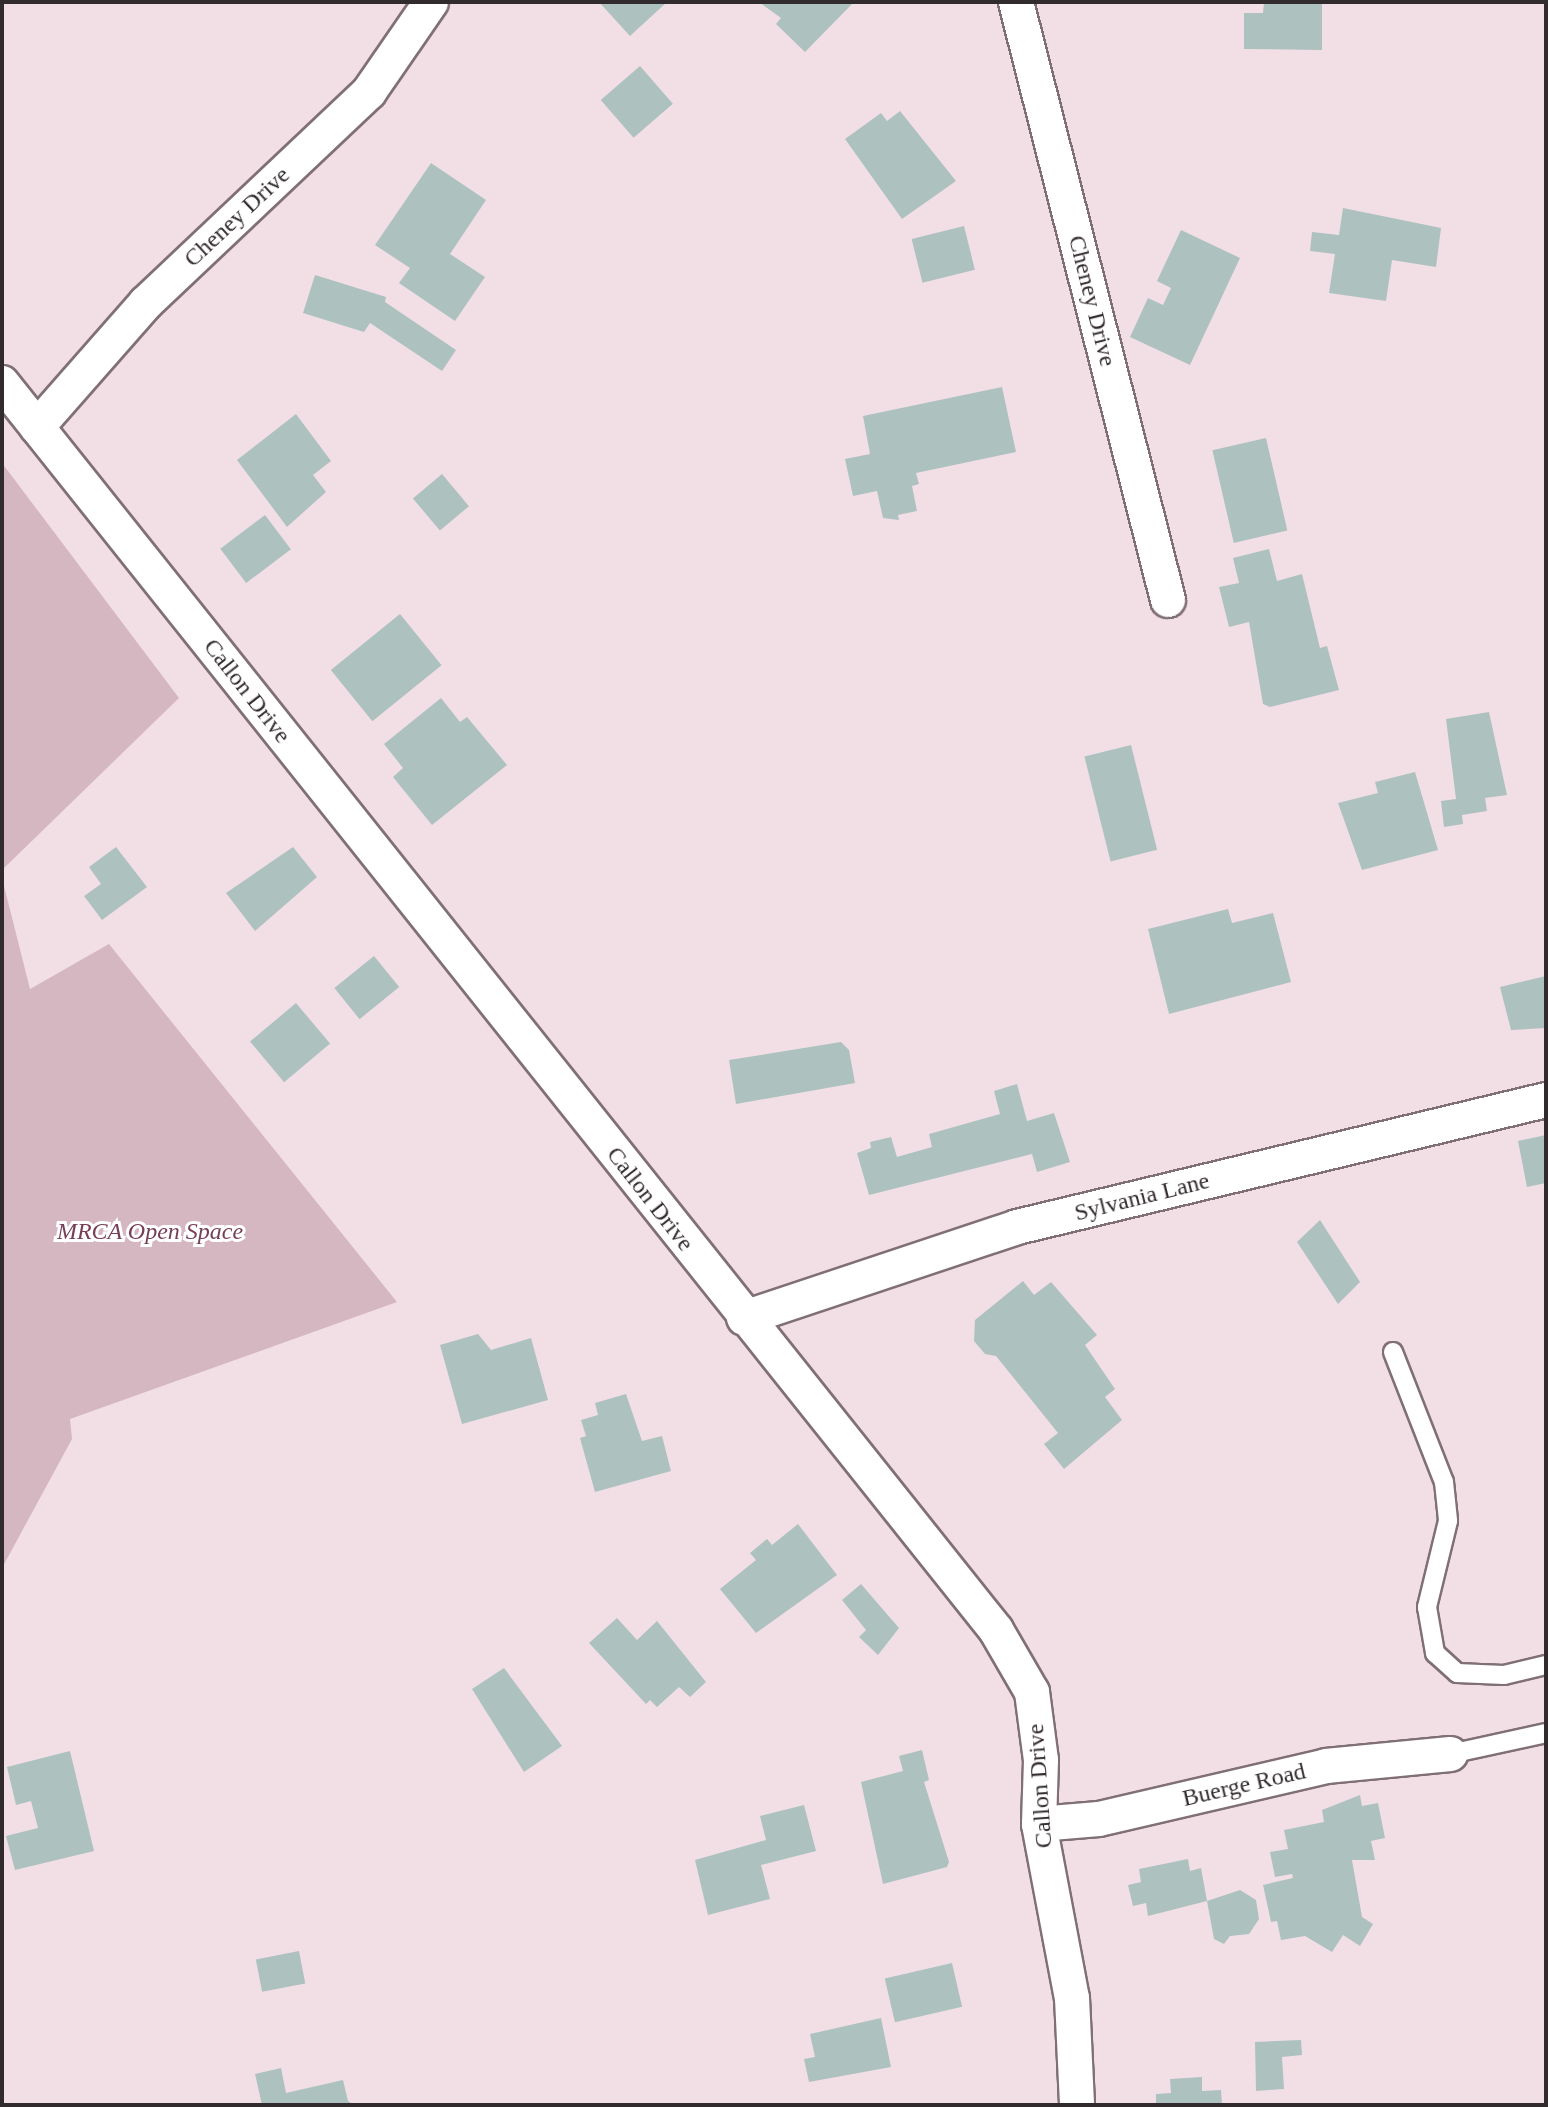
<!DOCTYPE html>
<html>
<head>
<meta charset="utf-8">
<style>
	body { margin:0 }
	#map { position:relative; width:1548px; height:2107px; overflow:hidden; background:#f2dfe6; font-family:"Times New Roman",serif }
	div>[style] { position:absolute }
	.green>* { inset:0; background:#d5b7c2 }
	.building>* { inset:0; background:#adc1bf; transform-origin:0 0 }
	.roads { filter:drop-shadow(2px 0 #807076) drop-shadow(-2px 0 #807076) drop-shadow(0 2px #807076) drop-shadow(0 -2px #807076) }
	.lane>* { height:18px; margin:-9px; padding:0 9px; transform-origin:9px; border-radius:9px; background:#fff }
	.street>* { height:34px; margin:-17px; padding:0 17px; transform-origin:17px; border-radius:17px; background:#fff }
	span { translate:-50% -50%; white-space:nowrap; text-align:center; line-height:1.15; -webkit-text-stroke:6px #fff; paint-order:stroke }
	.street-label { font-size:24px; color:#322b2e }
	.park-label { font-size:24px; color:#773f57; font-style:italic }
	.frame { position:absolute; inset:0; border:4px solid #322b2e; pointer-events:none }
</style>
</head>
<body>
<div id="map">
	<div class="green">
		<div style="clip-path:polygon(2px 463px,179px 698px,2px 870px)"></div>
		<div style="clip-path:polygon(2px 878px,30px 989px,109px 944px,397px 1302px,70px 1419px,72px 1439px,2px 1568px)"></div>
	</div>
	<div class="building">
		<div style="clip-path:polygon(599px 2px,667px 2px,630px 36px)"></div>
		<div style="clip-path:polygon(759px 2px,854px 2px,805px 52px,776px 24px,781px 18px)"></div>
		<div style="clip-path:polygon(1264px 2px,1322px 2px,1322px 50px,1244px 49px,1244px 13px,1263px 13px)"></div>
		<div style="left:640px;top:66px;width:50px;height:52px;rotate:49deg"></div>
		<div style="clip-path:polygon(900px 111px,956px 181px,902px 219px,845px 139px,881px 113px,887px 121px)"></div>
		<div style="clip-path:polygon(431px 163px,486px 200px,450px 254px,485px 277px,455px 321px,399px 283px,410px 268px,375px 245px)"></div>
		<div style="clip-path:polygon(1343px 208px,1441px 228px,1436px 267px,1392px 260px,1386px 301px,1329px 293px,1335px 254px,1310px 251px,1312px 232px,1339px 235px)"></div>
		<div style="left:964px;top:226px;width:45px;height:54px;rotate:76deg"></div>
		<div style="clip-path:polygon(1181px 230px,1240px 258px,1190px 365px,1130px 337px,1148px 298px,1163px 305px,1171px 288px,1157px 281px)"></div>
		<div style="clip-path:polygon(315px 275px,386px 297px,385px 302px,456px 350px,442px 371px,370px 323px,364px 332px,303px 313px)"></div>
		<div style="clip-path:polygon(1002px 387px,1016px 452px,916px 473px,919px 484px,912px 486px,917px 511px,898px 515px,899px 520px,883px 518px,877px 491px,853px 496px,845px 459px,870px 454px,863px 416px)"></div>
		<div style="clip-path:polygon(296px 414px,331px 461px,313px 475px,326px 492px,287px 527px,237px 460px)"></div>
		<div style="left:1266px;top:438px;width:95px;height:55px;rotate:77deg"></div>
		<div style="left:442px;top:474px;width:42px;height:38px;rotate:50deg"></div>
		<div style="left:265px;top:515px;width:43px;height:56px;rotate:53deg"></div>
		<div style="clip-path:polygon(1269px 549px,1277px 581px,1302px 574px,1320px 648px,1327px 646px,1339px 690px,1270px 707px,1263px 704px,1249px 622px,1229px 627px,1219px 587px,1239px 583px,1233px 558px)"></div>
		<div style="left:400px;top:614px;width:66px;height:89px;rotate:51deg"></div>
		<div style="clip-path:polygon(441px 698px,460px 722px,467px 717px,507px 765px,432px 825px,393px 777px,403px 768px,384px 744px)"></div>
		<div style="clip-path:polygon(1489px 712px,1507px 795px,1485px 798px,1487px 811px,1462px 815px,1463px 824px,1444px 827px,1441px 801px,1456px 799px,1446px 719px)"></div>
		<div style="left:1131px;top:745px;width:108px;height:48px;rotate:76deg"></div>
		<div style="clip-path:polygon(1415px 772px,1438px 850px,1362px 870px,1338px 803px,1378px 793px,1375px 782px)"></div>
		<div style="clip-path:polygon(116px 847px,147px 887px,102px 920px,84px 896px,101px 884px,89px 867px)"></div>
		<div style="clip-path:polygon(293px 847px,317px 877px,255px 931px,226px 893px)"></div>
		<div style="clip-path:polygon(1228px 909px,1232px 923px,1273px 913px,1291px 982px,1169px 1014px,1148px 929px)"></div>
		<div style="left:374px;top:956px;width:40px;height:51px;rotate:51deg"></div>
		<div style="clip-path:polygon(1546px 976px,1546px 1028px,1511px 1030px,1500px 987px)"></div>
		<div style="left:296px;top:1003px;width:53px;height:60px;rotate:50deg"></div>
		<div style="clip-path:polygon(841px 1042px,849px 1050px,855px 1083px,736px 1104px,729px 1060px)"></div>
		<div style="clip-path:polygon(1017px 1084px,1027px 1121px,1054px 1113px,1070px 1162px,1037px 1172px,1032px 1154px,869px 1195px,857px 1153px,871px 1148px,870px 1142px,891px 1137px,897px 1157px,932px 1147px,929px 1134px,1000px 1114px,994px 1091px)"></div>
		<div style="clip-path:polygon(1546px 1135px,1546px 1183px,1527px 1187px,1518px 1141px)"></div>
		<div style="clip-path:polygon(1320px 1220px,1360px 1282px,1338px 1304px,1297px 1242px)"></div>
		<div style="clip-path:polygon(1023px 1281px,1034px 1295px,1051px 1282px,1097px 1335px,1085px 1345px,1115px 1389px,1105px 1397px,1122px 1420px,1064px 1469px,1044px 1444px,1058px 1433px,996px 1356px,985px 1354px,974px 1341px,975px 1320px)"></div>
		<div style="clip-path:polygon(478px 1334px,491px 1350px,531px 1338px,548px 1400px,462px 1424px,440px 1345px)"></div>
		<div style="clip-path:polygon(626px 1394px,642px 1441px,662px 1436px,671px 1471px,595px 1492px,580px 1438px,586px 1436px,581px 1420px,598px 1415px,595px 1403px)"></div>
		<div style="clip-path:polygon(798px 1524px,837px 1575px,756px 1633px,720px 1589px,756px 1560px,750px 1553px,767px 1539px,772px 1545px)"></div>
		<div style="clip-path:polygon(861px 1584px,899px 1628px,878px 1655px,859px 1637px,866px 1630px,842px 1600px)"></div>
		<div style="clip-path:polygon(617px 1618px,637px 1640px,657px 1621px,706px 1682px,690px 1697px,679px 1687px,657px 1707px,650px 1700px,646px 1704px,589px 1643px)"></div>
		<div style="clip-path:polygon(504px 1668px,562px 1746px,524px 1772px,472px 1689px)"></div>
		<div style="clip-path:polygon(922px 1750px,929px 1780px,924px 1782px,949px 1862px,947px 1867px,883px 1884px,861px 1782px,903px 1771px,899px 1756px)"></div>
		<div style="clip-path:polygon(70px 1751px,94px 1851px,15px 1870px,6px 1836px,38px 1828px,31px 1801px,16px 1805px,7px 1767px)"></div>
		<div style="clip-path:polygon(1360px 1795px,1362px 1806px,1378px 1803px,1385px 1838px,1371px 1841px,1375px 1860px,1352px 1860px,1362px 1917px,1373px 1924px,1360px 1946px,1343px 1935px,1332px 1952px,1305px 1936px,1281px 1940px,1277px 1921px,1271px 1922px,1263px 1885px,1293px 1878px,1292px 1874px,1275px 1877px,1270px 1852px,1288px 1849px,1284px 1830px,1324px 1822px,1322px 1810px)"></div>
		<div style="clip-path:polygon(804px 1805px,816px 1851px,761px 1865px,770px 1899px,708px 1915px,695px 1860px,766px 1840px,760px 1816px)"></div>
		<div style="clip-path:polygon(1188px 1859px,1190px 1871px,1201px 1868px,1207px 1901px,1148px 1916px,1146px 1903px,1133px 1906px,1128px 1885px,1141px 1882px,1139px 1869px)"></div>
		<div style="clip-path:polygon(1240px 1890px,1256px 1900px,1259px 1919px,1249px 1934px,1230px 1936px,1224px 1944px,1214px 1939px,1207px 1901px)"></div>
		<div style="left:299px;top:1951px;width:33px;height:44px;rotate:79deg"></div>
		<div style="left:952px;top:1963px;width:45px;height:69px;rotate:77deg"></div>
		<div style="clip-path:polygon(881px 2018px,891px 2067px,809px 2082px,804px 2059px,815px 2057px,810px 2034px)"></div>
		<div style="clip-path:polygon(1301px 2040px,1302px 2055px,1282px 2057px,1284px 2089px,1256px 2091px,1255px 2042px)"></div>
		<div style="clip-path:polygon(281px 2068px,286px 2093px,343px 2080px,348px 2101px,354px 2105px,262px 2105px,255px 2074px)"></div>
		<div style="clip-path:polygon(1202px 2077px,1202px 2091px,1221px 2090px,1222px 2105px,1156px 2105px,1156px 2094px,1171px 2093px,1170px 2079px)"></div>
	</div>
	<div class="roads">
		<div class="lane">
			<div style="left:1393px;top:1352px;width:140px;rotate:68.6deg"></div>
			<div style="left:1444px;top:1482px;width:39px;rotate:84deg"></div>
			<div style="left:1448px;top:1521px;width:89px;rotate:103.7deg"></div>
			<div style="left:1427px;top:1607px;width:47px;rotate:80.1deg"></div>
			<div style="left:1435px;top:1653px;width:30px;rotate:42deg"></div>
			<div style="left:1457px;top:1673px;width:47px;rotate:2.4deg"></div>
			<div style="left:1504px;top:1675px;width:43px;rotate:-13.4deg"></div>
			<div style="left:1450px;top:1754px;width:98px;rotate:-12.3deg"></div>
		</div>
		<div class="street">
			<div style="left:1016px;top:2px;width:617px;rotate:75.74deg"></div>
			<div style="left:2px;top:383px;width:1595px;rotate:51.44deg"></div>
			<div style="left:996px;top:1630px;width:72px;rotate:59.9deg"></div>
			<div style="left:1032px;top:1692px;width:69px;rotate:82.5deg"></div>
			<div style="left:1041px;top:1760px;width:64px;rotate:91.8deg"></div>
			<div style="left:1039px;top:1824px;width:177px;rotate:79.3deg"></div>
			<div style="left:1072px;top:1998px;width:107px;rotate:87.3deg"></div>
			<div style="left:37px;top:427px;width:165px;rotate:-48.7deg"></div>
			<div style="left:146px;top:303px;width:307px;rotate:-43.4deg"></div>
			<div style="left:369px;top:92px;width:109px;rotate:-55.4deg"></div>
			<div style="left:744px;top:1318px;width:288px;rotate:-18.4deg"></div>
			<div style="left:1017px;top:1227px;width:544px;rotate:-13.5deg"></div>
			<div style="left:1039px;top:1824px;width:60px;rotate:-4.8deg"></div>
			<div style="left:1099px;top:1819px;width:233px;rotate:-13.1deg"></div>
			<div style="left:1326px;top:1766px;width:125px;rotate:-5.5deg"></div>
		</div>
	</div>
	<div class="street-label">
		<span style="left:237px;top:217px;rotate:-43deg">Cheney Drive</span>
		<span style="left:1092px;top:301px;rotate:76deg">Cheney Drive</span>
		<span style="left:247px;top:691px;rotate:52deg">Callon Drive</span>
		<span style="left:1142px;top:1197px;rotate:-14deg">Sylvania Lane</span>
		<span style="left:650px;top:1199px;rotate:52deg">Callon Drive</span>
		<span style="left:1244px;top:1785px;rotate:-13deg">Buerge Road</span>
		<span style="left:1040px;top:1786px;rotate:-94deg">Callon Drive</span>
	</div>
	<div class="park-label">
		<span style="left:150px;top:1232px">MRCA Open Space</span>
	</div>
	<div class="frame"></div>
</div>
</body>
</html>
